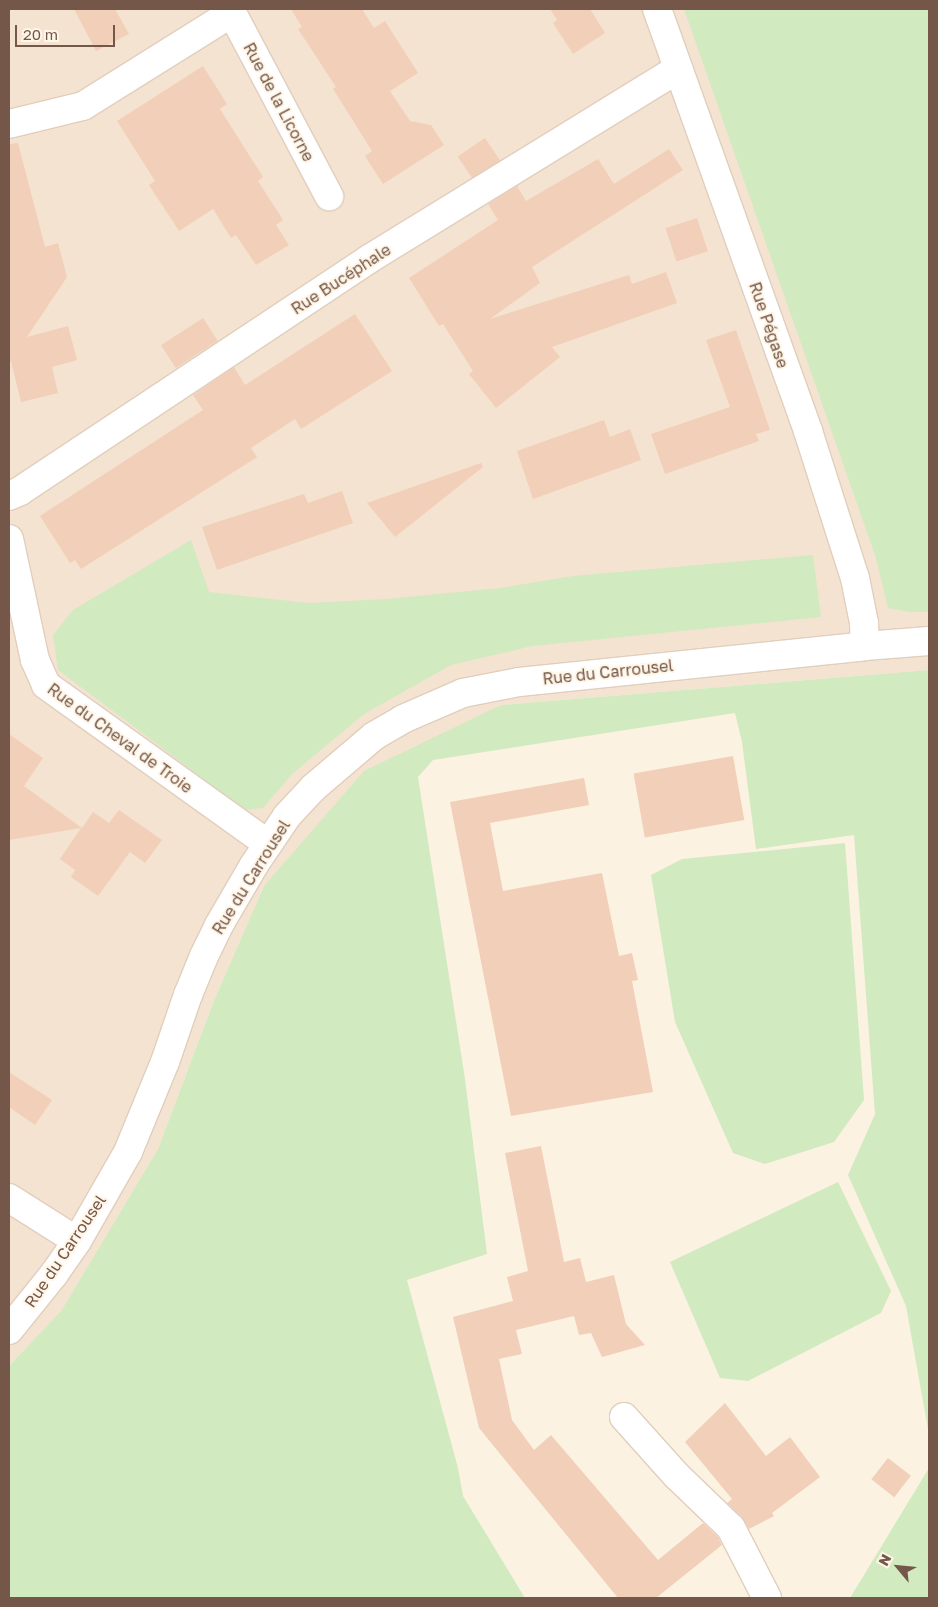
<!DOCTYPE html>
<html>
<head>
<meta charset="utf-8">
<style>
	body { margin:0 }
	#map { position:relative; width:938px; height:1607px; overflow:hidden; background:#fcf2e1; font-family:"Golos Text",sans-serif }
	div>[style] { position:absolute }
	.residential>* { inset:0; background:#f4e3d0 }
	.green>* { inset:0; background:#d1eac0 }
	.building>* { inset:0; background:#f2cfb9; transform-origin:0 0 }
	.roads { filter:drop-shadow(1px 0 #e1cebd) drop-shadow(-1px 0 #e1cebd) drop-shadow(0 1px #e1cebd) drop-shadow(0 -1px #e1cebd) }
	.minor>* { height:28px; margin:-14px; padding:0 14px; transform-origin:14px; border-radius:14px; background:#fff }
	span { translate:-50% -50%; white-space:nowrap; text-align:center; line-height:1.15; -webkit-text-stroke:4px #fff6e8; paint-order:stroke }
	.street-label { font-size:16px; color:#745748 }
	.frame { position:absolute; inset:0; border:10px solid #745748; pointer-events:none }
	.north { position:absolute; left:873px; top:1542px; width:50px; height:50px; -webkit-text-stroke:4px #fff6e8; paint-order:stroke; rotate:298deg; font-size:14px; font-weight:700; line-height:20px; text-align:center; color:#745748 }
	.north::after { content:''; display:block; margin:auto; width:18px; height:22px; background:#745748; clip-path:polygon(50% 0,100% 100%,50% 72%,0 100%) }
	.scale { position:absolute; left:15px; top:25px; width:100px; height:22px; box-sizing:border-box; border:2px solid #745748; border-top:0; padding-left:6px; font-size:15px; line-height:18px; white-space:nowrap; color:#745748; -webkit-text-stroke:4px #fff6e8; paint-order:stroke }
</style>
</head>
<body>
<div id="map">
	<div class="residential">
		<div style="clip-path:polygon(9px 9px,929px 9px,929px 670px,501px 705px,264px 886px,213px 1003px,158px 1149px,61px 1311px,9px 1366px)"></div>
	</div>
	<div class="green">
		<div style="clip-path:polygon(684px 9px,929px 9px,929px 612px,909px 612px,888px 608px,876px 558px)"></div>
		<div style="clip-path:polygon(191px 540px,209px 592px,309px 603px,387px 599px,500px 588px,573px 576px,813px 555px,821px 617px,532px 646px,451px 665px,364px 714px,292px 774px,263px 808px,245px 810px,58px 670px,53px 635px,73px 610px)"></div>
		<div style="clip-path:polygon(929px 670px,929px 1435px,906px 1306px,848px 1175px,875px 1114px,854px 835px,756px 849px,742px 742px,735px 713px,433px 760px,418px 777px,465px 1079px,487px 1254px,407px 1280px,458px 1468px,463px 1496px,525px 1598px,9px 1598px,9px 1366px,61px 1311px,158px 1149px,213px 1003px,264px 886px,364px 771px,501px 705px)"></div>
		<div style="clip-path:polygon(845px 843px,864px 1100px,834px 1142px,765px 1164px,733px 1153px,675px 1022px,651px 875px,682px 859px)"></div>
		<div style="clip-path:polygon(838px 1182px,891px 1291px,881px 1313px,748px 1381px,720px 1378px,670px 1262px)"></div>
		<div style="clip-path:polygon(929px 1468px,929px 1598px,850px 1598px)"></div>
	</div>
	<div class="building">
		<div style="clip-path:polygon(74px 9px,115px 9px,129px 34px,96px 51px)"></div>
		<div style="clip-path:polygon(291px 9px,362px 9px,374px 28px,385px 21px,418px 73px,390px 91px,410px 121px,431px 125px,444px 145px,383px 184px,365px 156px,372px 151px,333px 89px,336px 87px,298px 29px,302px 27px)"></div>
		<div style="clip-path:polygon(550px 9px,590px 9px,605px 33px,573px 54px,553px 23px,557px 20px)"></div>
		<div style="clip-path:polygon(203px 66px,227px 104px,220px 109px,263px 177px,258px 181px,283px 220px,276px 225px,289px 245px,256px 265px,236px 235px,231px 238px,213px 209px,179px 231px,149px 185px,155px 181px,117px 121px)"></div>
		<div style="left:485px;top:138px;width:27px;height:33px;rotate:56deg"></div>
		<div style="clip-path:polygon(18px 143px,45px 247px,58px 243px,67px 277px,27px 337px,68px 326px,77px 360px,52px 367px,58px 393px,21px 402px,11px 361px,9px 364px,9px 144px)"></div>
		<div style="clip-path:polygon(669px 149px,683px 170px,532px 267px,540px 283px,490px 319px,629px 275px,632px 284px,666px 272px,677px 303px,552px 347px,560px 357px,496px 408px,469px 374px,473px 371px,443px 324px,439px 326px,409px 278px,498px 220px,488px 204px,517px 186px,526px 201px,598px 159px,614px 184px)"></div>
		<div style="left:697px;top:218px;width:35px;height:33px;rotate:72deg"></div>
		<div style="clip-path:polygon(355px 314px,392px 371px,301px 429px,295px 419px,251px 448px,257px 457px,81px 569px,75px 560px,70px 563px,40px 516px,203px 410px,193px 395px,234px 367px,245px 385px)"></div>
		<div style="left:203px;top:318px;width:27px;height:50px;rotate:57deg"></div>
		<div style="clip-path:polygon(736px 330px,770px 430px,756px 434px,759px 441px,665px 474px,651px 434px,730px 407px,706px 340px)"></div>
		<div style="clip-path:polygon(604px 420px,610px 437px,630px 429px,641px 460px,533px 499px,517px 451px)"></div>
		<div style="clip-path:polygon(481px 463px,483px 467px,395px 537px,367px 503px)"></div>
		<div style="clip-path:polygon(342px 491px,353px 523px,217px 570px,202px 527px,304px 494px,308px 503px)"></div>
		<div style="clip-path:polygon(9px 734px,43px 758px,24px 786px,82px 828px,93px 812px,109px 823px,119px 810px,162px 840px,145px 863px,130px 852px,98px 896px,71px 877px,75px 870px,60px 859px,81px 828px,9px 840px)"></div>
		<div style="left:733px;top:756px;width:65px;height:101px;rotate:80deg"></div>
		<div style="clip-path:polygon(584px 778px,589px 805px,490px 823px,503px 891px,602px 873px,619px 956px,632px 953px,638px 980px,632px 981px,653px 1092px,511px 1116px,450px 802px)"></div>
		<div style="clip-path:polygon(9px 1072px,52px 1100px,35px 1125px,9px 1107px)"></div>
		<div style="clip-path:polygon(541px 1146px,564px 1262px,580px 1258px,586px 1282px,614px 1275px,626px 1324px,645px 1345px,602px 1357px,591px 1333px,579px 1335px,574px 1316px,516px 1330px,522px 1354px,499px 1359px,512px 1420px,534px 1450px,551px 1435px,658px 1560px,703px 1523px,718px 1537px,722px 1545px,656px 1598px,618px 1598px,479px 1428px,453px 1317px,513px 1301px,507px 1277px,528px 1271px,505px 1153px)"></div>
		<div style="clip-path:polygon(725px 1403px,766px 1456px,790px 1437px,820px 1477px,772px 1513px,774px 1516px,749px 1529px,742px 1517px,727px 1503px,732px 1499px,685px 1442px)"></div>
		<div style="left:888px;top:1458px;width:29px;height:27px;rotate:38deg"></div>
	</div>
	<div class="roads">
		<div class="minor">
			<div style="left:230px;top:9px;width:212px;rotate:62.1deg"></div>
			<div style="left:657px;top:9px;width:448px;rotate:70.3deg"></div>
			<div style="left:808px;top:431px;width:154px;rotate:72.3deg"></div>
			<div style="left:855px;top:578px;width:46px;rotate:78.7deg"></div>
			<div style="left:864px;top:623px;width:23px;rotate:88deg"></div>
			<div style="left:9px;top:124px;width:76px;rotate:-13.7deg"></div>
			<div style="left:83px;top:106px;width:176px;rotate:-32deg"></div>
			<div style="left:9px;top:496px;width:12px;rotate:-24deg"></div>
			<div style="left:20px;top:491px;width:419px;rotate:-33.6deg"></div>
			<div style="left:369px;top:259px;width:363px;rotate:-31.6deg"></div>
			<div style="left:9px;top:539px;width:124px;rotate:77.9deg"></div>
			<div style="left:35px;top:660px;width:27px;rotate:66deg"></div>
			<div style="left:46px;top:685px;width:273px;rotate:35.6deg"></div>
			<div style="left:9px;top:1198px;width:80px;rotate:32.3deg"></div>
			<div style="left:9px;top:1330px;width:72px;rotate:-51.2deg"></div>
			<div style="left:54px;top:1274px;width:40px;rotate:-55.1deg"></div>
			<div style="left:77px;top:1241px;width:103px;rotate:-60.2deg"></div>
			<div style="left:128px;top:1152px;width:97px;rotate:-67.7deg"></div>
			<div style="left:165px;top:1062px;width:71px;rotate:-71.1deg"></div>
			<div style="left:188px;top:995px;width:42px;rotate:-67.7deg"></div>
			<div style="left:204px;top:956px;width:34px;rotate:-64deg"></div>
			<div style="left:219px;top:925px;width:69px;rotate:-59.7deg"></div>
			<div style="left:254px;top:865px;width:59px;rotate:-56deg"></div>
			<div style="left:287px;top:816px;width:38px;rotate:-47deg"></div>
			<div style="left:313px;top:788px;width:80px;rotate:-40.4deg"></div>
			<div style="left:374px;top:736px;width:34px;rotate:-30deg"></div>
			<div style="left:403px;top:719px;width:65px;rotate:-23.4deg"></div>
			<div style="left:463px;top:693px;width:57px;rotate:-11.1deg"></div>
			<div style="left:519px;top:682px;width:348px;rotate:-5.9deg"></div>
			<div style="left:865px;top:646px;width:64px;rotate:-4.5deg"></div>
			<div style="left:624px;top:1417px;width:79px;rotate:48.1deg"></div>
			<div style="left:677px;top:1476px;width:75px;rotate:43.9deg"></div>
			<div style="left:731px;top:1528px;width:79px;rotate:62.8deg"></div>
		</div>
	</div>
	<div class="street-label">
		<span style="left:279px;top:102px;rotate:62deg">Rue de la Licorne</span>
		<span style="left:341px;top:279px;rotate:-33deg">Rue Bucéphale</span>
		<span style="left:769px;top:325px;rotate:71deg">Rue Pégase</span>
		<span style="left:608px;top:672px;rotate:-6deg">Rue du Carrousel</span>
		<span style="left:120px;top:738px;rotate:36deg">Rue du Cheval de Troie</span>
		<span style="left:251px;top:877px;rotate:-58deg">Rue du Carrousel</span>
		<span style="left:65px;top:1251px;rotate:-56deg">Rue du Carrousel</span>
	</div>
	<div class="frame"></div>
	<div class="north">N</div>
	<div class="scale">20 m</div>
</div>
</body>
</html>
